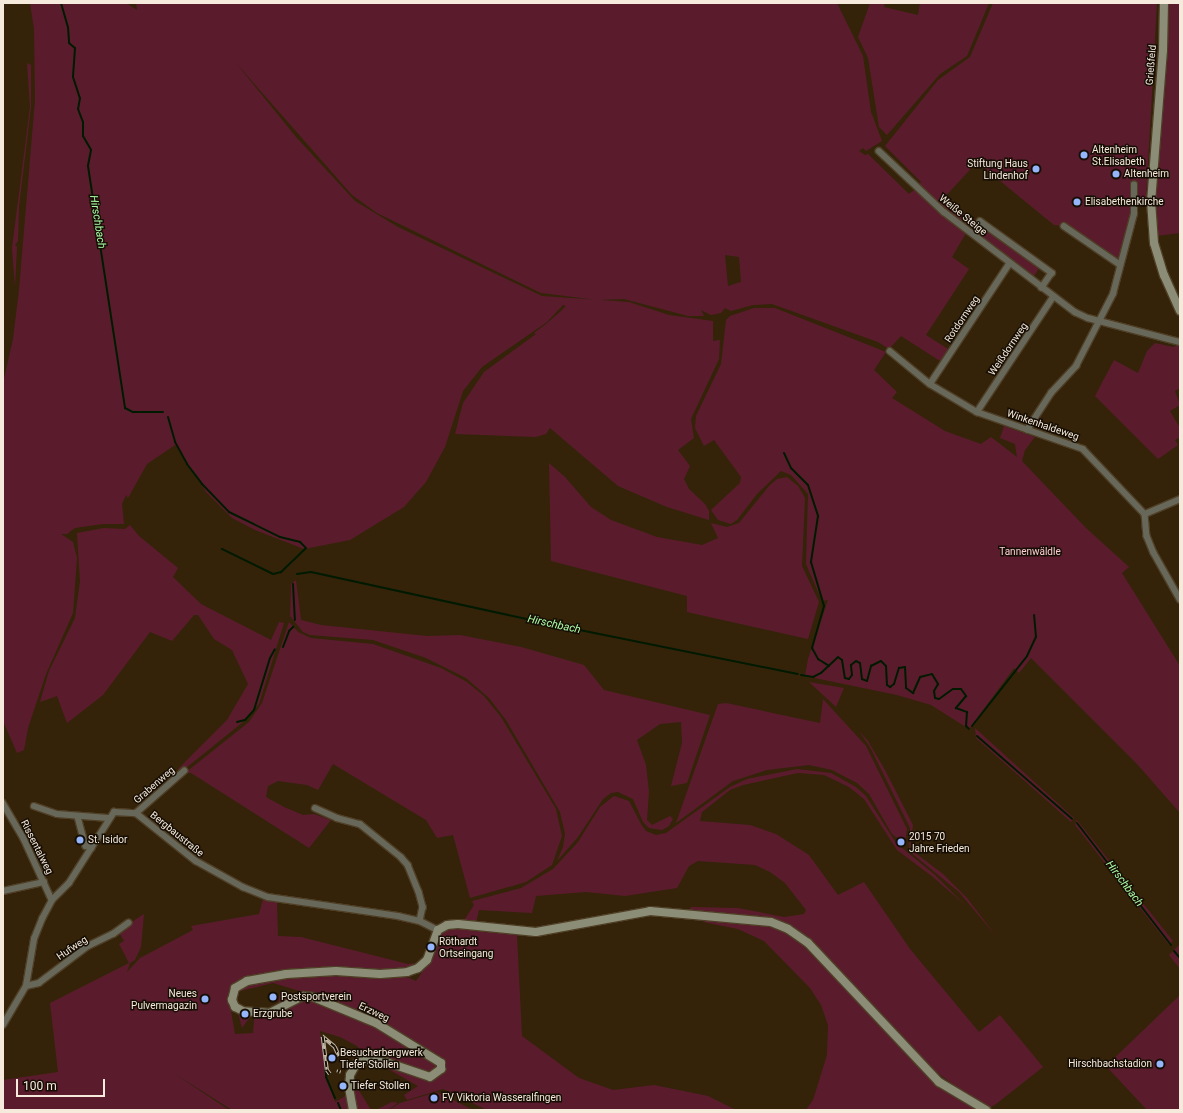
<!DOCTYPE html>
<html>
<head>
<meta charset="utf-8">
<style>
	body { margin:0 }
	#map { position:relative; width:1183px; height:1113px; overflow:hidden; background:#342309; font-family:Roboto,sans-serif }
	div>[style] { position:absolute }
	.green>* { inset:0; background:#5a1c2d }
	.stream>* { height:2px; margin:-1px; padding:0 1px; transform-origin:1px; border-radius:1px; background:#001a00 }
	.roads { filter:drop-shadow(1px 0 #4f3f26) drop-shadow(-1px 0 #4f3f26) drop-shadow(0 1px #4f3f26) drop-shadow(0 -1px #4f3f26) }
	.street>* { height:5.5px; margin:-2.75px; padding:0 2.75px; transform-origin:2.75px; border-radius:2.75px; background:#68685a }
	.secondary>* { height:8px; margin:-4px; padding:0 4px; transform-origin:4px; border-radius:4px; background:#8c8d77 }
	.rail>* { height:3.5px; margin-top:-1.75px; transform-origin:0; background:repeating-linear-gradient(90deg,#160e05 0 6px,#c5b9a7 0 12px); box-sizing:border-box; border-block:1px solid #c5b9a7 }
	.dots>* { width:11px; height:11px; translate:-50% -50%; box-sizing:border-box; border:2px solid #160e05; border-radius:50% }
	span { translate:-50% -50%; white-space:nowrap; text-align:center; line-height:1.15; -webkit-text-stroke:3px #160e05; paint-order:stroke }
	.street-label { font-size:10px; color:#f5eadb }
	.poi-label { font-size:10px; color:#f5eadb }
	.left { translate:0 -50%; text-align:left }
	.right { translate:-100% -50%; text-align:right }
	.park-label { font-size:10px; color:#fdcdd5 }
	.water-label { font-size:11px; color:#abfda7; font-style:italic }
	.frame { position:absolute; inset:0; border:4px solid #f5eadb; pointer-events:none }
	.scale { position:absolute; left:16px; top:1079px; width:89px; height:18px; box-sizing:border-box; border:2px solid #f5eadb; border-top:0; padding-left:5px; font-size:12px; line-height:14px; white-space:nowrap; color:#f5eadb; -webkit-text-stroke:3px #160e05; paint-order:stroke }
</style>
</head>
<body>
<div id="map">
	<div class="green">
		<div style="clip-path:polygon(evenodd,30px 3px,126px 3px,137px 10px,136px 3px,837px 3px,863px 56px,871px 112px,882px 141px,866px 151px,863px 148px,859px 151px,865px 155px,868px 154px,909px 194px,914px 190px,966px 233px,952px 257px,969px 269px,926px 335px,948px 349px,940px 361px,901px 336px,889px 349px,878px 342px,772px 304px,753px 305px,731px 311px,725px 308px,721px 313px,711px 315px,701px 310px,704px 316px,688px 316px,624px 299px,598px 300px,541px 293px,377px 213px,352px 195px,236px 63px,296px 137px,355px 201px,398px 227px,542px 296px,629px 302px,669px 315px,713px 321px,713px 341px,720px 340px,719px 359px,691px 419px,694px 438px,678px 450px,690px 466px,684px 479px,689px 489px,705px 504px,709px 511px,709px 520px,667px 507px,618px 486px,550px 428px,546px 434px,536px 437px,455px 434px,463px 403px,484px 372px,536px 334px,534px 333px,546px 324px,561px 311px,566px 306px,563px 305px,547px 322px,482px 367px,463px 391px,445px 447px,426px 482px,404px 507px,350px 540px,304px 549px,255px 530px,232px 518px,206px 492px,175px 445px,147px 464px,128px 498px,126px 495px,122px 504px,124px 524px,103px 524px,75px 528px,67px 534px,61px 534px,73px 542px,77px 558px,73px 613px,46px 674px,28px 728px,24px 750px,17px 753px,3px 721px,3px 383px,13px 339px,19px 290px,35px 100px,34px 29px,30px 3px,725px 255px,739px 257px,741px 282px,728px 286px,725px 255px)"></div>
		<div style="clip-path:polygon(870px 3px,885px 3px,884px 7px,918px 15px,920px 3px,989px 3px,967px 56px,940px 74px,887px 135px,879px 127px,868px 58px,858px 37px)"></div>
		<div style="clip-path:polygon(993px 3px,1157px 3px,1146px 199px,1137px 199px,1118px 261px,1064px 226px,1054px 225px,977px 162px,941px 201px,976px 220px,1040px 267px,1032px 279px,917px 186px,921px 182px,885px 146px,938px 80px,970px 57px)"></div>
		<div style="clip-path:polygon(1168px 3px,1180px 3px,1180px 233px,1156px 236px,1156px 192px,1168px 51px)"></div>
		<div style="clip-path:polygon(27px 63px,31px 65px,31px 107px,19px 207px,18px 241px,15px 245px,17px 247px,15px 287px,12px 248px,30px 107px)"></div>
		<div style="clip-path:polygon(754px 308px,775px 308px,886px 352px,874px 370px,897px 392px,892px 398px,945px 431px,981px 444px,991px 437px,1017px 457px,1015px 444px,1000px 438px,1004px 426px,1035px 437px,1025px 450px,1022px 461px,1086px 528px,1129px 567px,1122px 573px,1180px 666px,1180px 813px,1137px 764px,1031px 658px,1019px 673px,1014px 668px,969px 729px,931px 705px,897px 695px,805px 676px,808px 659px,828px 600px,822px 601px,806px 564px,808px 494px,791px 475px,781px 471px,757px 494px,737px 520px,731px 524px,718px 520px,711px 510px,740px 483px,741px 477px,714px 440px,704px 446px,695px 428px,696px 416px,721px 364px,726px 320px,730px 316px)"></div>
		<div style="clip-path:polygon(1155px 343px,1173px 347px,1180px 344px,1180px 388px,1175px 391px,1180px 405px,1170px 411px,1180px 428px,1180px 437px,1175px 440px,1178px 445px,1158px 459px,1095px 396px,1114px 360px,1138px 373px,1147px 351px)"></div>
		<div style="clip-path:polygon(549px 463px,565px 477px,591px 507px,611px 520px,657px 537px,702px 545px,718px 538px,711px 523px,727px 527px,739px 523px,769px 486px,777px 479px,787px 477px,798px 486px,805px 498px,802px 566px,819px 602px,808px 639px,687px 612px,687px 596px,551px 561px)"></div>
		<div style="clip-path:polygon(130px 525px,139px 536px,178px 568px,173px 577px,201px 604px,271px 640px,279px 622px,284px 623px,259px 704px,243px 722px,181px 772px,178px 769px,227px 720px,248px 684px,232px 650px,214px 639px,198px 615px,194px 615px,172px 641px,150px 632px,103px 695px,67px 723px,57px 696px,40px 702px,49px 671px,75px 618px,80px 581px,77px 533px,104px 528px,125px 529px)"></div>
		<div style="clip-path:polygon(296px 580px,301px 620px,321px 625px,427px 636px,460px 635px,521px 647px,584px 665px,604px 690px,710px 715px,687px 783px,671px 786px,682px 743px,681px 722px,660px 724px,637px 740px,646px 765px,649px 792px,647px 820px,652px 825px,670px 816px,673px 819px,669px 826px,662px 830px,649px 828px,643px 822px,633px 799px,618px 792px,611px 793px,603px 799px,578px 837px,557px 861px,563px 847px,565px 834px,560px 812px,506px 720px,489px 698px,466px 678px,426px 658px,373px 640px,310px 635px,303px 632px,290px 616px,291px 584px)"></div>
		<div style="clip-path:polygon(289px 622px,298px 632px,311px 638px,373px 644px,441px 668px,467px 682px,484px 696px,501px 717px,556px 809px,562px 836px,552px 865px,526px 882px,470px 898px,453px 835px,437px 838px,426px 820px,333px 764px,318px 790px,307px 785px,278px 781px,268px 786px,266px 797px,284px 807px,303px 815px,314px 814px,331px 820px,309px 848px,191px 773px,185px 773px,249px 722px,262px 703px)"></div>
		<div style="clip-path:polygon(809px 682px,844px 688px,836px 707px)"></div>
		<div style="clip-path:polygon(823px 699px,866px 746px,907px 829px,905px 844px,892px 834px,869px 794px,857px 783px,832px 770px,809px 765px,767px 770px,733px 781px,676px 823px,718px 704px,726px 703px,820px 723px)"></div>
		<div style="clip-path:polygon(975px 728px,1074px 818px,1071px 822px,976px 738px)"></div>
		<div style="clip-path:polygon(859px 731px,868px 741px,885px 770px,913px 825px,910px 849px,943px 874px,967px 898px,996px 936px,959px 892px,909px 851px,910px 828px,870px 747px)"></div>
		<div style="clip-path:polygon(797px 769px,831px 773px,856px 787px,866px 796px,896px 843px,935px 875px,965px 905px,933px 877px,897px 850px,864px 799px,849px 787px,824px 775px,798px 773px,743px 785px,730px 790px,702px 812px,700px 821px,750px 825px,776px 834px,809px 855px,838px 895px,864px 882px,910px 949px,979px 1032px,1000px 1015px,1043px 1067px,996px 1104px,989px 1108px,973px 1099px,928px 1066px,828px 958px,786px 923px,760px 916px,689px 911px,691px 907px,738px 908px,784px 917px,804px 914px,806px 910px,785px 883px,770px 872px,755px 865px,698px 861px,689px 866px,677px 888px,625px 896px,586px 892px,536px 896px,532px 913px,479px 910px,476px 923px,463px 922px,474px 905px,472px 901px,521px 888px,553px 869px,578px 842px,600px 807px,614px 796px,629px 801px,641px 824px,646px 831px,656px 835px,666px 833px,730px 787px,747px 779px)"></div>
		<div style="clip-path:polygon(1077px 820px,1173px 941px,1169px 945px,1075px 825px)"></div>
		<div style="clip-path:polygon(evenodd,263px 899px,277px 901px,278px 936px,301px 937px,408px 964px,414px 963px,412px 967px,405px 969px,377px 971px,333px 969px,334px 976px,381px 979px,407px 977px,416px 981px,423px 971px,422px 969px,431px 960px,440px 934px,454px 927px,517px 935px,522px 1036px,579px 1078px,613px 1090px,654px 1085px,708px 1096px,736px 1110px,487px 1110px,443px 1089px,407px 1100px,404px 1095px,418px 1086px,367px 1057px,357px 1046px,340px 1037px,320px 1031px,326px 1074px,335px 1102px,358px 1089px,371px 1110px,232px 1110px,172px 1072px,229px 1110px,3px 1110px,3px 1080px,58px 1072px,50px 1003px,129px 963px,119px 944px,124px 941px,118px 931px,144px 914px,141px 947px,135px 960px,130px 963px,127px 972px,140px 958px,193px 930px,191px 926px,259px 914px,263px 899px,273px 983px,306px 993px,273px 1016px,254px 1019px,253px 1033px,235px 1034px,228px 994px,273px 983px)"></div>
		<div style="clip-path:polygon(705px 917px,770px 925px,795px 938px,942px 1083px,979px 1110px,806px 1110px,813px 1100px,827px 1055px,828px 1025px,821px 1005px,810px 988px,764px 941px,738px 929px,703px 922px)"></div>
		<div style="clip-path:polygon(1180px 944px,1180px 969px,1169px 955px,1175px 949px,1178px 953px,1175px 949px)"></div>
		<div style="clip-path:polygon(280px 992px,293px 995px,278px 1006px)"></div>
		<div style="clip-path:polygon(1180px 995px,1180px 1110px,1147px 1110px,1106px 1066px)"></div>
		<div style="clip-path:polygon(238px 1013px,251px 1016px,242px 1028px)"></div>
		<div style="clip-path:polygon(437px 1092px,473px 1110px,389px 1110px,400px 1103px)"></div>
		<div style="clip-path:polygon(392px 1102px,398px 1103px,388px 1110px,376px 1110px)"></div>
	</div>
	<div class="stream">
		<div style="left:61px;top:3px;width:25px;rotate:74deg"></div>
		<div style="left:68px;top:27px;width:16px;rotate:86deg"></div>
		<div style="left:69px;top:43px;width:8px;rotate:40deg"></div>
		<div style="left:75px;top:48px;width:29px;rotate:94deg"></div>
		<div style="left:73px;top:77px;width:22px;rotate:72deg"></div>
		<div style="left:80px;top:98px;width:11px;rotate:100deg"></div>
		<div style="left:78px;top:109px;width:14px;rotate:69deg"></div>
		<div style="left:83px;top:122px;width:14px;rotate:90deg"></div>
		<div style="left:83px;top:136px;width:16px;rotate:60deg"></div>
		<div style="left:91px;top:150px;width:16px;rotate:101deg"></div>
		<div style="left:88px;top:166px;width:245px;rotate:81.3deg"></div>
		<div style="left:125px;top:408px;width:9px;rotate:27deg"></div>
		<div style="left:133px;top:412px;width:30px"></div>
		<div style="left:168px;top:417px;width:26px;rotate:74deg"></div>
		<div style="left:175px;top:442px;width:25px;rotate:61deg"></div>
		<div style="left:187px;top:464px;width:25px;rotate:53deg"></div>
		<div style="left:202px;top:484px;width:39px;rotate:46deg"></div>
		<div style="left:229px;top:512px;width:57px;rotate:26.1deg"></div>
		<div style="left:280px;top:537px;width:21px;rotate:14deg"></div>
		<div style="left:300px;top:542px;width:8px;rotate:45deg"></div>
		<div style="left:306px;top:548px;width:35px;rotate:136deg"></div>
		<div style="left:281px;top:572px;width:8px;rotate:166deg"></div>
		<div style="left:273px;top:574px;width:57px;rotate:-153.9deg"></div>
		<div style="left:784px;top:453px;width:17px;rotate:65deg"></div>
		<div style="left:791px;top:468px;width:24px;rotate:45deg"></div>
		<div style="left:808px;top:485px;width:33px;rotate:72deg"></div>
		<div style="left:818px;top:516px;width:47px;rotate:98.7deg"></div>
		<div style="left:811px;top:562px;width:46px;rotate:73.5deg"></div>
		<div style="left:824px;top:606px;width:44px;rotate:105.9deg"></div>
		<div style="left:812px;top:648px;width:13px;rotate:61deg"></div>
		<div style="left:818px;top:659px;width:13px;rotate:32deg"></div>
		<div style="left:297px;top:574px;width:14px;rotate:-8deg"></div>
		<div style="left:311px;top:572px;width:229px;rotate:12.3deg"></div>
		<div style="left:535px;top:621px;width:268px;rotate:11.4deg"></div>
		<div style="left:293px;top:584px;width:36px;rotate:87deg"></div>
		<div style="left:283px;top:647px;width:17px;rotate:-69deg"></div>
		<div style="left:289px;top:631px;width:6px;rotate:-45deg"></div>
		<div style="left:801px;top:675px;width:12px;rotate:9deg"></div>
		<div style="left:813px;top:677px;width:9px;rotate:-27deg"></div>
		<div style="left:821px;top:673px;width:23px;rotate:-43deg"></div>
		<div style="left:838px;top:657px;width:5px;rotate:37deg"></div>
		<div style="left:842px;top:660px;width:18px;rotate:81deg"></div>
		<div style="left:845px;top:678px;width:4px;rotate:14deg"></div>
		<div style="left:849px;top:679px;width:5px;rotate:-53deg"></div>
		<div style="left:852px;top:675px;width:10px;rotate:-96deg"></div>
		<div style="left:851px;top:665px;width:6px;rotate:-39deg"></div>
		<div style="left:856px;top:661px;width:4px;rotate:27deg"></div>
		<div style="left:860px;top:663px;width:16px;rotate:83deg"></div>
		<div style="left:862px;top:679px;width:5px;rotate:22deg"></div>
		<div style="left:867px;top:681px;width:16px;rotate:-75deg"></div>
		<div style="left:871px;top:666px;width:11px;rotate:-27deg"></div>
		<div style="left:881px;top:661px;width:7px;rotate:45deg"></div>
		<div style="left:886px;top:666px;width:19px;rotate:87deg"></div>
		<div style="left:887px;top:685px;width:4px;rotate:34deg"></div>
		<div style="left:890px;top:687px;width:5px;rotate:-37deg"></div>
		<div style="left:894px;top:684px;width:17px;rotate:-73deg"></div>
		<div style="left:899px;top:668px;width:6px;rotate:-9deg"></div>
		<div style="left:905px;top:667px;width:21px;rotate:87deg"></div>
		<div style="left:906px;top:688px;width:9px;rotate:36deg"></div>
		<div style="left:913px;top:693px;width:17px;rotate:-66deg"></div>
		<div style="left:920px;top:677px;width:12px;rotate:-14deg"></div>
		<div style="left:932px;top:674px;width:12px;rotate:59deg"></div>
		<div style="left:938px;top:684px;width:8px;rotate:120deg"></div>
		<div style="left:934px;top:691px;width:7px;rotate:82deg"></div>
		<div style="left:935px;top:698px;width:4px;rotate:14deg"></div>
		<div style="left:939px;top:699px;width:17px;rotate:-36deg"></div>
		<div style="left:953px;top:689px;width:8px"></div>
		<div style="left:961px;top:689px;width:9px;rotate:54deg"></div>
		<div style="left:966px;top:696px;width:16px;rotate:130deg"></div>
		<div style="left:956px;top:708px;width:12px;rotate:20deg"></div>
		<div style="left:967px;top:712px;width:14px;rotate:94deg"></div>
		<div style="left:966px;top:726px;width:4px;rotate:45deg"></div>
		<div style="left:237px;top:722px;width:8px;rotate:-14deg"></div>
		<div style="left:245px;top:720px;width:13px;rotate:-48deg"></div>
		<div style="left:254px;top:710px;width:54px;rotate:-72.9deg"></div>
		<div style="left:270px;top:658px;width:10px;rotate:-61deg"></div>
		<div style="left:972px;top:726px;width:89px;rotate:-51.8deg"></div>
		<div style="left:1027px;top:656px;width:21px;rotate:-65deg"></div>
		<div style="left:1036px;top:637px;width:22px;rotate:-95deg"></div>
		<div style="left:977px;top:736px;width:126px;rotate:41.1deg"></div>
		<div style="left:1077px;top:823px;width:154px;rotate:52.4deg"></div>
		<div style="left:1174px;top:951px;width:9px;rotate:49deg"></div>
		<div style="left:323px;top:1040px;width:37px;rotate:85deg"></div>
		<div style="left:326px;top:1077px;width:23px;rotate:67deg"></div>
		<div style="left:338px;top:1103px;width:8px;rotate:67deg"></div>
	</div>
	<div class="roads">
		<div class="street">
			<div style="left:879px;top:151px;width:89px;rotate:43.2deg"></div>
			<div style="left:944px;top:212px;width:165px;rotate:37.4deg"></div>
			<div style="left:1075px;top:312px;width:14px;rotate:25deg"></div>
			<div style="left:1088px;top:318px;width:95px;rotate:14.6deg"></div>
			<div style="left:980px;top:221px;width:89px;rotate:35.8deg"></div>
			<div style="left:1052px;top:273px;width:18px;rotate:124deg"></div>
			<div style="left:1064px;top:226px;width:67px;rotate:34.6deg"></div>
			<div style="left:890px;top:351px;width:52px;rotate:39.5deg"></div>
			<div style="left:930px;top:384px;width:55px;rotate:30.8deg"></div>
			<div style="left:977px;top:412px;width:112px;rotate:19.2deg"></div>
			<div style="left:1083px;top:449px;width:90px;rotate:46.4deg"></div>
			<div style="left:1145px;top:514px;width:38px;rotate:-23deg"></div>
			<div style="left:930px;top:384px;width:144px;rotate:-56.6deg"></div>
			<div style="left:977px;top:412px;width:138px;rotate:-56.5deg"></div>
			<div style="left:1027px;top:430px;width:44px;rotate:-57deg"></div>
			<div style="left:1051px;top:393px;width:37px;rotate:-47deg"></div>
			<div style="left:1076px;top:366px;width:81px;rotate:-62.8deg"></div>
			<div style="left:1113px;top:294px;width:83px;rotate:-75.3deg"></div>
			<div style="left:1134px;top:214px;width:29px;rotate:-90deg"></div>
			<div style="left:1145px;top:514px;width:22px;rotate:85deg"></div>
			<div style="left:1147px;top:536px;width:18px;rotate:68deg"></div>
			<div style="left:1154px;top:553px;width:53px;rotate:60.5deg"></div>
			<div style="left:3px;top:803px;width:42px;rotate:59.7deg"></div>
			<div style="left:24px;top:839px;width:67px;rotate:65.3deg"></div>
			<div style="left:34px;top:806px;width:24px;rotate:19deg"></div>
			<div style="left:57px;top:814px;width:51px;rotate:4.5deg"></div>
			<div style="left:315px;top:808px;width:24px;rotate:24deg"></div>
			<div style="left:337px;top:818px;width:24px;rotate:15deg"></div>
			<div style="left:360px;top:824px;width:53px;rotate:38.8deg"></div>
			<div style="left:401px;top:857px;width:11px;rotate:49deg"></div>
			<div style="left:408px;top:865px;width:29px;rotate:68deg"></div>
			<div style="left:419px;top:892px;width:16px;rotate:75deg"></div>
			<div style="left:423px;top:907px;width:14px;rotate:102deg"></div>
			<div style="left:136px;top:813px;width:64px;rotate:-41.2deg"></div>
			<div style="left:78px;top:817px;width:30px;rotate:75deg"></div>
			<div style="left:86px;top:846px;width:6px;rotate:18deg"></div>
			<div style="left:3px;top:891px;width:42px;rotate:-12.4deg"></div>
			<div style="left:26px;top:986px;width:13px;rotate:-13deg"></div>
			<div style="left:39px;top:983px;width:61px;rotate:-37.1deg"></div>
			<div style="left:88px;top:946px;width:28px;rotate:-26deg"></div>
			<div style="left:113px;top:934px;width:19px;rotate:-36deg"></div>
			<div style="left:3px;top:1025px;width:45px;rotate:-59.5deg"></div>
			<div style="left:26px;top:986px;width:48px;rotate:-80.3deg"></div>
			<div style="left:34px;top:939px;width:22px;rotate:-68deg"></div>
			<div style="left:42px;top:919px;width:21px;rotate:-62deg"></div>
			<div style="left:52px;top:900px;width:24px;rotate:-45deg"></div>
			<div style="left:69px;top:883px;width:84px;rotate:-57.6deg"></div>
			<div style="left:114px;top:812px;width:22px;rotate:3deg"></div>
			<div style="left:136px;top:813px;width:77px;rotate:38.7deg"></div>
			<div style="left:196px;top:861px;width:54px;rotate:29deg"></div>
			<div style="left:243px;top:887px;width:27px;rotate:22deg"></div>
			<div style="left:268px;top:897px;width:131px;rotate:8.3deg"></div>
			<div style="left:398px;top:916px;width:23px;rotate:13deg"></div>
			<div style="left:420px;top:921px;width:20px;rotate:27deg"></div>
		</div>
		<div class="secondary">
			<div style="left:1164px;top:3px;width:47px;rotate:91.2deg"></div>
			<div style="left:1163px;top:50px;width:151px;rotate:94.5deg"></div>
			<div style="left:1151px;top:201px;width:42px;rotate:85.9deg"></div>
			<div style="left:1154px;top:243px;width:34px;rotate:73deg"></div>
			<div style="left:1164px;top:275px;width:39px;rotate:66deg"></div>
			<div style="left:353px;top:1110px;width:23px;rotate:-100deg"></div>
			<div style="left:349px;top:1087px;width:12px;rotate:-85deg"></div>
			<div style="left:350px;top:1075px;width:13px;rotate:-61deg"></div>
			<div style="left:356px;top:1064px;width:8px;rotate:-30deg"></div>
			<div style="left:363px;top:1060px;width:23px;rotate:5deg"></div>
			<div style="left:386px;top:1062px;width:46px;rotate:18.8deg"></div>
			<div style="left:430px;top:1077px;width:14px;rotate:-36deg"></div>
			<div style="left:441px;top:1069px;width:6px;rotate:-90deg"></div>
			<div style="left:441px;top:1063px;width:76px;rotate:-148.4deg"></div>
			<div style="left:376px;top:1023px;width:68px;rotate:-157.6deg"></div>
			<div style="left:313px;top:997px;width:10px;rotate:-174deg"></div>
			<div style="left:303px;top:996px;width:37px;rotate:153deg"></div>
			<div style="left:270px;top:1013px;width:27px;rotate:-176deg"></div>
			<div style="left:243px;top:1011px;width:9px;rotate:-153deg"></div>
			<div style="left:235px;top:1007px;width:8px;rotate:-113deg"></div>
			<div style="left:232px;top:1000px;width:12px;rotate:-76deg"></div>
			<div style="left:235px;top:988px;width:14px;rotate:-30deg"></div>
			<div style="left:247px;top:981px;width:40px;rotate:-10deg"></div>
			<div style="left:286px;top:974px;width:50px;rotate:-3.4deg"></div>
			<div style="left:336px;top:971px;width:44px;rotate:3.9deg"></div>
			<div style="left:380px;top:974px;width:27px;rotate:-4deg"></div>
			<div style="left:407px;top:972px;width:12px;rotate:-20deg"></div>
			<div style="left:418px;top:968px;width:12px;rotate:-42deg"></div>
			<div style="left:427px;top:960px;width:32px;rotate:-70deg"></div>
			<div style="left:438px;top:930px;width:10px;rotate:-29deg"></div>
			<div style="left:447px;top:925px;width:11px;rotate:-5deg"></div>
			<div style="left:458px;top:924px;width:78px;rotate:5.9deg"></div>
			<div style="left:536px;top:932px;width:116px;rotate:-10.4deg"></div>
			<div style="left:650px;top:911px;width:121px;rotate:5.2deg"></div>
			<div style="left:771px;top:922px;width:18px;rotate:22deg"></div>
			<div style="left:788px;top:929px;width:24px;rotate:35deg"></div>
			<div style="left:808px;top:943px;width:191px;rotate:46.7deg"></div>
			<div style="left:939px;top:1082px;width:55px;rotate:30.8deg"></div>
		</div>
	</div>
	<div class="rail">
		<div style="left:322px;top:1036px;width:17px;rotate:40deg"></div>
		<div style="left:335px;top:1047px;width:10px;rotate:66deg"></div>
		<div style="left:323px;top:1037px;width:33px;rotate:83deg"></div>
		<div style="left:327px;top:1070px;width:5px;rotate:53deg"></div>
		<div style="left:338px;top:1073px;width:3px;rotate:-72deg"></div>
	</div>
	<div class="dots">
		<div style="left:1084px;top:155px;background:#95b6fd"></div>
		<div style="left:1036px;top:169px;background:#95b6fd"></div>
		<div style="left:1116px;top:174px;background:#95b6fd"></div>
		<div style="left:1077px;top:202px;background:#95b6fd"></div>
		<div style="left:80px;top:840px;background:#95b6fd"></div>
		<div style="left:901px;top:842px;background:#95b6fd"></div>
		<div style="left:431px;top:947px;background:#95b6fd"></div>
		<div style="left:273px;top:997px;background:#95b6fd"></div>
		<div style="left:205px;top:999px;background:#95b6fd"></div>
		<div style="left:245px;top:1014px;background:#95b6fd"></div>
		<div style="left:332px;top:1058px;background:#95b6fd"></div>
		<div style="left:1160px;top:1064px;background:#95b6fd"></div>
		<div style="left:343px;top:1086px;background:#95b6fd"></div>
		<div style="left:434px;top:1098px;background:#95b6fd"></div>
	</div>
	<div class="street-label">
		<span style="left:1151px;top:65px;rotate:-85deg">Grießfeld</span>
		<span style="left:963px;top:215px;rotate:39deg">Weiße Steige</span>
		<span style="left:962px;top:319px;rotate:-56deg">Rotdornweg</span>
		<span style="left:1008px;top:349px;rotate:-56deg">Weißdornweg</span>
		<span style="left:1043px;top:425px;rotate:19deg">Winkenhaldeweg</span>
		<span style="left:154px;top:785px;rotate:-41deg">Grabenweg</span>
		<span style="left:177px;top:834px;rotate:39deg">Bergbaustraße</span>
		<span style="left:37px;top:847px;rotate:63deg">Rissentalweg</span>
		<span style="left:72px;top:948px;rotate:-34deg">Hufweg</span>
		<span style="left:374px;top:1012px;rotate:25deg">Erzweg</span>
	</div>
	<div class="poi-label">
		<span class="left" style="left:1092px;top:155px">Altenheim<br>St.Elisabeth</span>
		<span class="right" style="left:1028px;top:169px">Stiftung Haus<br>Lindenhof</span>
		<span class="left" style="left:1124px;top:174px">Altenheim</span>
		<span class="left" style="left:1085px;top:202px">Elisabethenkirche</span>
		<span class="left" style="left:909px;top:842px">2015 70<br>Jahre Frieden</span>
		<span class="left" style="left:88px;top:840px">St. Isidor</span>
		<span class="left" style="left:439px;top:947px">Röthardt<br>Ortseingang</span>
		<span class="right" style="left:197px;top:999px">Neues<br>Pulvermagazin</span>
		<span class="left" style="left:281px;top:997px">Postsportverein</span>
		<span class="left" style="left:253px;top:1014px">Erzgrube</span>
		<span class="left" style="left:340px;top:1058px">Besucherbergwerk<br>Tiefer Stollen</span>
		<span class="right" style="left:1152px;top:1064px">Hirschbachstadion</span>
		<span class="left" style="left:351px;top:1086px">Tiefer Stollen</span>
		<span class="left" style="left:442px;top:1098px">FV Viktoria Wasseralfingen</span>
	</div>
	<div class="park-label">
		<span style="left:1030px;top:552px">Tannenwäldle</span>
	</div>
	<div class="water-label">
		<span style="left:97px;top:222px;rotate:81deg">Hirschbach</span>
		<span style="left:554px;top:625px;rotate:12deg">Hirschbach</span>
		<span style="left:1124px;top:884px;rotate:53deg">Hirschbach</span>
	</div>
	<div class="frame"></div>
	<div class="scale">100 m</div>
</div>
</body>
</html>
